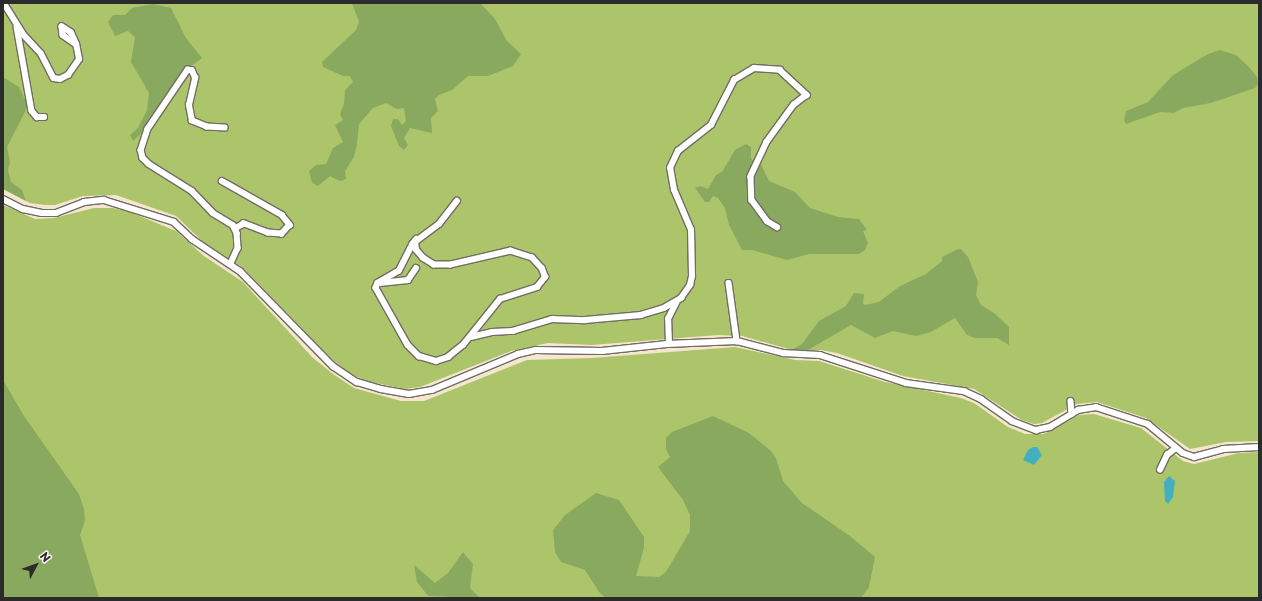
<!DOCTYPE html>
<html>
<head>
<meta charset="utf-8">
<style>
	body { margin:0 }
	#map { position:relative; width:1262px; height:601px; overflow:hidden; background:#f5e6cf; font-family:"Playpen Sans",sans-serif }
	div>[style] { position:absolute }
	.green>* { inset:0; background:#acc56a }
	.forest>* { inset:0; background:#89aa5e }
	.water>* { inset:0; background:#43b0c1 }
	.roads { filter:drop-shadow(1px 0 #726c64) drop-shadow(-1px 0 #726c64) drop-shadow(0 1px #726c64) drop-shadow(0 -1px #726c64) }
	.street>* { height:5.5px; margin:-2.75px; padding:0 2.75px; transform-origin:2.75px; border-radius:2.75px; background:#fff }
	span { translate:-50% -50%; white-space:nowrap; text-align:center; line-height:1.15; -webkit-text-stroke:3px #fdfcf7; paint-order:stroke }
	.frame { position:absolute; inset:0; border:4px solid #2b2b2b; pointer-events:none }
	.north { position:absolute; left:16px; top:545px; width:40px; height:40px; -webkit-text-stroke:3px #fdfcf7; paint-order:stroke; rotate:49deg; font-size:11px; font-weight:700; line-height:16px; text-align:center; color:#2b2b2b }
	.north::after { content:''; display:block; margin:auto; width:14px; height:18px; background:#2b2b2b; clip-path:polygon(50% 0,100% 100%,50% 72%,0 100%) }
</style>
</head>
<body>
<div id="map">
	<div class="green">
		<div style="clip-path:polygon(3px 3px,1259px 3px,1259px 441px,1226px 442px,1190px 449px,1146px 418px,1097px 402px,1077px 404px,1042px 423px,1034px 424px,1022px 420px,974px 389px,903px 376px,837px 353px,821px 350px,792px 350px,742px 336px,718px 335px,592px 345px,548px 343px,511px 351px,420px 387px,405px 389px,366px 381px,349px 373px,333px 360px,242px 267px,202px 241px,176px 216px,116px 195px,83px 196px,55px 205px,45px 205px,30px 203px,3px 189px)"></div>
		<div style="clip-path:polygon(3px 205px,35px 219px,54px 218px,94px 208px,113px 208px,130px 212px,176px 231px,204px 256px,243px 282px,312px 357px,333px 374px,354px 388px,401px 401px,424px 401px,527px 360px,592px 358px,735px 347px,795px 360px,819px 361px,885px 382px,961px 398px,974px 403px,1008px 427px,1025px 434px,1044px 434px,1079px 415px,1094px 414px,1141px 428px,1183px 461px,1194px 464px,1239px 453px,1259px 452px,1259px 598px,3px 598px)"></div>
	</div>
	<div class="forest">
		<div style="clip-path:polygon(352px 3px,480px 3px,495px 19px,507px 41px,521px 54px,513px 66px,488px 76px,468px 76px,452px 90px,439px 95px,435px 99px,438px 111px,431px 118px,432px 133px,410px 128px,404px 138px,408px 145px,404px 150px,399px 146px,391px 126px,393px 119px,398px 119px,402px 125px,406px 121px,404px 108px,397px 109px,386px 103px,373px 108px,359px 124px,357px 144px,354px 157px,345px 171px,346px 179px,340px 181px,330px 176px,318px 186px,312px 183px,309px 171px,316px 165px,326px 164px,333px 148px,343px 142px,335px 125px,343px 120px,340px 114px,344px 104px,345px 90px,353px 82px,350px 76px,343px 76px,323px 67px,322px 62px,356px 30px,359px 22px)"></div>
		<div style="clip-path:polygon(153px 4px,171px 8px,186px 38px,202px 58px,182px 73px,144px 131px,133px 141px,130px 135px,138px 128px,147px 110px,149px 93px,131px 62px,135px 37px,128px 31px,115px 36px,108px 22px,113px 15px,125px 15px,132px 8px)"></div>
		<div style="clip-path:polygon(1220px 50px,1236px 55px,1249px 67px,1257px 77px,1258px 84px,1255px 88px,1211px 103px,1183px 108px,1174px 113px,1160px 112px,1126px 124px,1124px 120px,1126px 111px,1148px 102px,1173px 75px,1208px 54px)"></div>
		<div style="clip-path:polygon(3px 77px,19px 87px,27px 104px,26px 110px,7px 147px,10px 162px,8px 170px,11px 182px,22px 190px,26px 201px,3px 189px)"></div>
		<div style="clip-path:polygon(746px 144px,751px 147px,751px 159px,756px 162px,750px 177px,749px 194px,756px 208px,766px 222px,776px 228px,777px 226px,767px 220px,757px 208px,751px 194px,752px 178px,759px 160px,769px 181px,795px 192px,810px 208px,838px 217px,859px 219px,867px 230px,863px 231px,868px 243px,865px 250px,859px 254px,809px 254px,787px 260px,752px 250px,742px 250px,729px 225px,725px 208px,718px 198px,713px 196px,709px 202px,705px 202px,695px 188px,700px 186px,708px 189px,716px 175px,722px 172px,735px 150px)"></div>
		<div style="clip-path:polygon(958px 249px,961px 249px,968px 257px,978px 282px,976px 295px,981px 305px,994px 313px,1009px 327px,1009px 345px,997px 338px,975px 338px,967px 335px,955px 318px,931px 332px,916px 336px,893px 331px,875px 338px,851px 325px,808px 350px,792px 350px,802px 344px,819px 321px,846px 306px,854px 293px,864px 294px,863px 303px,865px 305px,879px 302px,900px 286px,926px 274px,942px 261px,942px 257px)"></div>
		<div style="clip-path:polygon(3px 380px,24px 416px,79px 494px,84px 509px,85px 521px,80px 535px,99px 598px,3px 598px)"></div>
		<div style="clip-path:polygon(713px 416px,749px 433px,771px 451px,776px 458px,783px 481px,802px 503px,850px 536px,875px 557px,869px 587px,861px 598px,606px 598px,599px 592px,585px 570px,561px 562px,555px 552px,553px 530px,565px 515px,596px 493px,619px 500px,644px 537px,644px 548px,636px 576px,659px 577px,666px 572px,690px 531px,690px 515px,683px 500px,658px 467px,670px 457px,666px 449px,666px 438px,672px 432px)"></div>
		<div style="clip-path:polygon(463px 552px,473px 564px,470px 588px,480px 598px,428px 596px,417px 582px,414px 565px,435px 583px,448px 573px)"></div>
	</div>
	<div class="water">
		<div style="clip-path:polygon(1033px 447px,1037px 447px,1042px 455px,1034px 465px,1023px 460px,1028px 450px)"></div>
		<div style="clip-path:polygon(1169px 476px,1175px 481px,1173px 497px,1168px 504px,1165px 501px,1164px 482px)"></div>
	</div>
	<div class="roads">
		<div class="street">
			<div style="left:4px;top:3px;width:36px;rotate:58deg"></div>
			<div style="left:23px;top:34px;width:26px;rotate:47deg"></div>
			<div style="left:41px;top:53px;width:28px;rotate:63deg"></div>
			<div style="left:54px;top:78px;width:6px;rotate:9deg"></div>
			<div style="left:60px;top:79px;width:9px;rotate:-27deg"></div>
			<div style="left:68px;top:75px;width:19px;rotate:-55deg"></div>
			<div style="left:79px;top:59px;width:15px;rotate:-101deg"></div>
			<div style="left:76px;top:44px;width:12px;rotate:-114deg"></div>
			<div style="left:71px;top:33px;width:11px;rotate:-146deg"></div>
			<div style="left:62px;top:27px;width:8px;rotate:83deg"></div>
			<div style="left:63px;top:35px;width:16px;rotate:35deg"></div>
			<div style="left:17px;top:27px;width:85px;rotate:79.9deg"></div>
			<div style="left:32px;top:111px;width:8px;rotate:50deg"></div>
			<div style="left:37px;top:117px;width:7px"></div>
			<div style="left:225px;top:128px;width:18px;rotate:-177deg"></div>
			<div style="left:207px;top:127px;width:16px;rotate:-158deg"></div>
			<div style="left:192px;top:121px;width:16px;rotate:-101deg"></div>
			<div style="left:189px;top:105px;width:28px;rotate:-77deg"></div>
			<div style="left:195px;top:78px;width:8px;rotate:-113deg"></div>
			<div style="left:192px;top:71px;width:4px;rotate:-166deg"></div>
			<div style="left:188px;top:70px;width:71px;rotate:124.1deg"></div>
			<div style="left:148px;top:129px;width:22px;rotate:108deg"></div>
			<div style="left:141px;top:150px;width:8px;rotate:76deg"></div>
			<div style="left:143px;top:158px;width:8px;rotate:45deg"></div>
			<div style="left:149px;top:164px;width:51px;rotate:32.1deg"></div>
			<div style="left:192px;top:191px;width:30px;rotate:46deg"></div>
			<div style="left:213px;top:213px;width:23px;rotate:31deg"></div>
			<div style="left:233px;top:225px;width:9px;rotate:63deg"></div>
			<div style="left:237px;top:233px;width:15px;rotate:86deg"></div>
			<div style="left:238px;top:248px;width:17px;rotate:114deg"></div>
			<div style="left:222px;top:181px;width:69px;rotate:29.5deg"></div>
			<div style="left:282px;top:215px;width:13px;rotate:51deg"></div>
			<div style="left:290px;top:225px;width:12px;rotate:132deg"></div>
			<div style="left:282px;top:234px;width:14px;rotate:-176deg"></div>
			<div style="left:268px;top:233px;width:26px;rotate:-159deg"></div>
			<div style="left:244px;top:224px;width:10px;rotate:151deg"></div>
			<div style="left:3px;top:199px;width:22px;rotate:27deg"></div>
			<div style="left:23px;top:209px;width:19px;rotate:12deg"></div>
			<div style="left:42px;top:213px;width:14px"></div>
			<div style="left:56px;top:213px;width:30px;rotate:-21deg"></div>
			<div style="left:84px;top:202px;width:20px;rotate:-6deg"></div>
			<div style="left:104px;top:200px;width:73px;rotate:17.4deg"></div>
			<div style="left:174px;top:222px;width:25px;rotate:43deg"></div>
			<div style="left:192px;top:239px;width:58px;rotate:33.7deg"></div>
			<div style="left:240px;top:271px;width:133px;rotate:45.6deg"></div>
			<div style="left:333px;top:366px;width:29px;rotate:34deg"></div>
			<div style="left:357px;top:382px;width:25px;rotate:16deg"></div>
			<div style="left:381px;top:389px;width:28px;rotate:10deg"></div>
			<div style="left:409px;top:394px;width:23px;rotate:-10deg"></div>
			<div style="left:432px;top:390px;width:93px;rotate:-22.7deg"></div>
			<div style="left:518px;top:354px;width:18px;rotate:-13deg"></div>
			<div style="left:536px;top:350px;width:66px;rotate:0.9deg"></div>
			<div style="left:602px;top:351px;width:65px;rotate:-6.1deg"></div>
			<div style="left:667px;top:344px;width:70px;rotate:-2.5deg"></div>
			<div style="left:737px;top:341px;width:48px;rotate:14.6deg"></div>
			<div style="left:783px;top:353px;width:37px;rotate:3deg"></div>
			<div style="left:820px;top:355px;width:90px;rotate:18deg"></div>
			<div style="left:906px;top:383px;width:59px;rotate:7.9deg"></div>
			<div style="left:964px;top:391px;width:19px;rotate:25deg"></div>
			<div style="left:981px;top:399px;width:38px;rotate:35deg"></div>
			<div style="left:1012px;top:421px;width:26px;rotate:21deg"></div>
			<div style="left:1036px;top:430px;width:14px;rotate:-12deg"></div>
			<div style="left:1050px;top:427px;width:33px;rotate:-31deg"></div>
			<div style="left:1078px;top:410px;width:18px;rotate:-9deg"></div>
			<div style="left:1096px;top:407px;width:55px;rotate:18.1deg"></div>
			<div style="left:1148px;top:424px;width:45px;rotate:39.6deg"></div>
			<div style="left:1183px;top:453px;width:12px;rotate:20deg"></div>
			<div style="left:1194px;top:457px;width:30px;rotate:-15deg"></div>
			<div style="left:1223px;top:449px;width:36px;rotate:-3deg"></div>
			<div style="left:417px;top:239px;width:6px;rotate:129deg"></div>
			<div style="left:413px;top:244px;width:30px;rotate:117deg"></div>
			<div style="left:399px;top:271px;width:24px;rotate:150deg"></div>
			<div style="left:378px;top:283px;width:5px;rotate:112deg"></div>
			<div style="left:376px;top:288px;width:65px;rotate:60.7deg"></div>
			<div style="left:408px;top:345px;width:16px;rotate:45deg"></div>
			<div style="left:419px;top:356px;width:18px;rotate:16deg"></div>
			<div style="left:436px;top:361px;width:13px;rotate:-18deg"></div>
			<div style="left:448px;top:357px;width:19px;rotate:-39deg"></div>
			<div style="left:463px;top:345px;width:59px;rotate:-51.2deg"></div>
			<div style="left:500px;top:299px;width:39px;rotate:-18deg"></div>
			<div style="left:537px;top:287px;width:13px;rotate:-51deg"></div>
			<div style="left:545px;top:277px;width:9px;rotate:-111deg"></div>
			<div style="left:542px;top:269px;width:15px;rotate:-132deg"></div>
			<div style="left:532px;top:258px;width:22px;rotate:-162deg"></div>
			<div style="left:511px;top:251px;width:62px;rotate:166.9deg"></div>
			<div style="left:451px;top:265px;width:17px;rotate:180deg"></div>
			<div style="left:434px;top:265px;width:13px;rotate:-148deg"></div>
			<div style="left:423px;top:258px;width:11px;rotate:-131deg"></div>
			<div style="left:416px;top:250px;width:8px;rotate:-97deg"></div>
			<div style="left:415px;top:242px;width:30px;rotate:-37deg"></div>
			<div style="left:439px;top:224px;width:29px;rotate:-52deg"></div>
			<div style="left:380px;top:283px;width:28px;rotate:-6deg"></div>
			<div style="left:408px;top:280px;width:14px;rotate:-56deg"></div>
			<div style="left:729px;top:283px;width:59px;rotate:82.1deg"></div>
			<div style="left:471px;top:337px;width:22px;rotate:-13deg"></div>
			<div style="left:492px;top:332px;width:21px;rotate:-3deg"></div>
			<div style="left:513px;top:331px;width:41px;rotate:-17.1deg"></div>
			<div style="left:552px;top:319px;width:33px;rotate:2deg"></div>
			<div style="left:585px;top:320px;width:56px;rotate:-5.1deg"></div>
			<div style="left:641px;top:315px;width:24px;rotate:-17deg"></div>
			<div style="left:664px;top:308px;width:20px;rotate:-30deg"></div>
			<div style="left:681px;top:298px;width:16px;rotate:-55deg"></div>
			<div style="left:690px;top:285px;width:9px;rotate:-77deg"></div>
			<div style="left:692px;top:276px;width:46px;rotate:-91.2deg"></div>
			<div style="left:691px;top:230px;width:43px;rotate:-113deg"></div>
			<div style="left:674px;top:190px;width:22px;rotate:-100deg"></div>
			<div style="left:670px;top:168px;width:19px;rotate:-65deg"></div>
			<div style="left:678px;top:151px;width:42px;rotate:-38.2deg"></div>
			<div style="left:711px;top:125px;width:51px;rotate:-62.9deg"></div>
			<div style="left:734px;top:80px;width:23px;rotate:-31deg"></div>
			<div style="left:754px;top:68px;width:26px;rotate:4deg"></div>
			<div style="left:780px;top:70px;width:37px;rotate:43deg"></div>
			<div style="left:807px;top:95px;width:16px;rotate:142deg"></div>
			<div style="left:794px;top:105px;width:46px;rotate:126.1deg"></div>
			<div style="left:767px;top:142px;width:38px;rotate:115deg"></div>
			<div style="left:751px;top:177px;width:23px;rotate:88deg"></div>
			<div style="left:752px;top:200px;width:26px;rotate:54deg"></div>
			<div style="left:767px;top:221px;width:12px;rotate:31deg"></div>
			<div style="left:669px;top:344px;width:25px;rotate:-92deg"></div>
			<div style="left:668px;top:319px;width:18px;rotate:-63deg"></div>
			<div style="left:1071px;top:401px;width:13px;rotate:86deg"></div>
			<div style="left:1160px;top:470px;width:17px;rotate:-65deg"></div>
			<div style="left:1167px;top:455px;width:11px;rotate:-38deg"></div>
		</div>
	</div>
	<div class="frame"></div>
	<div class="north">N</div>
</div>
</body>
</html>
